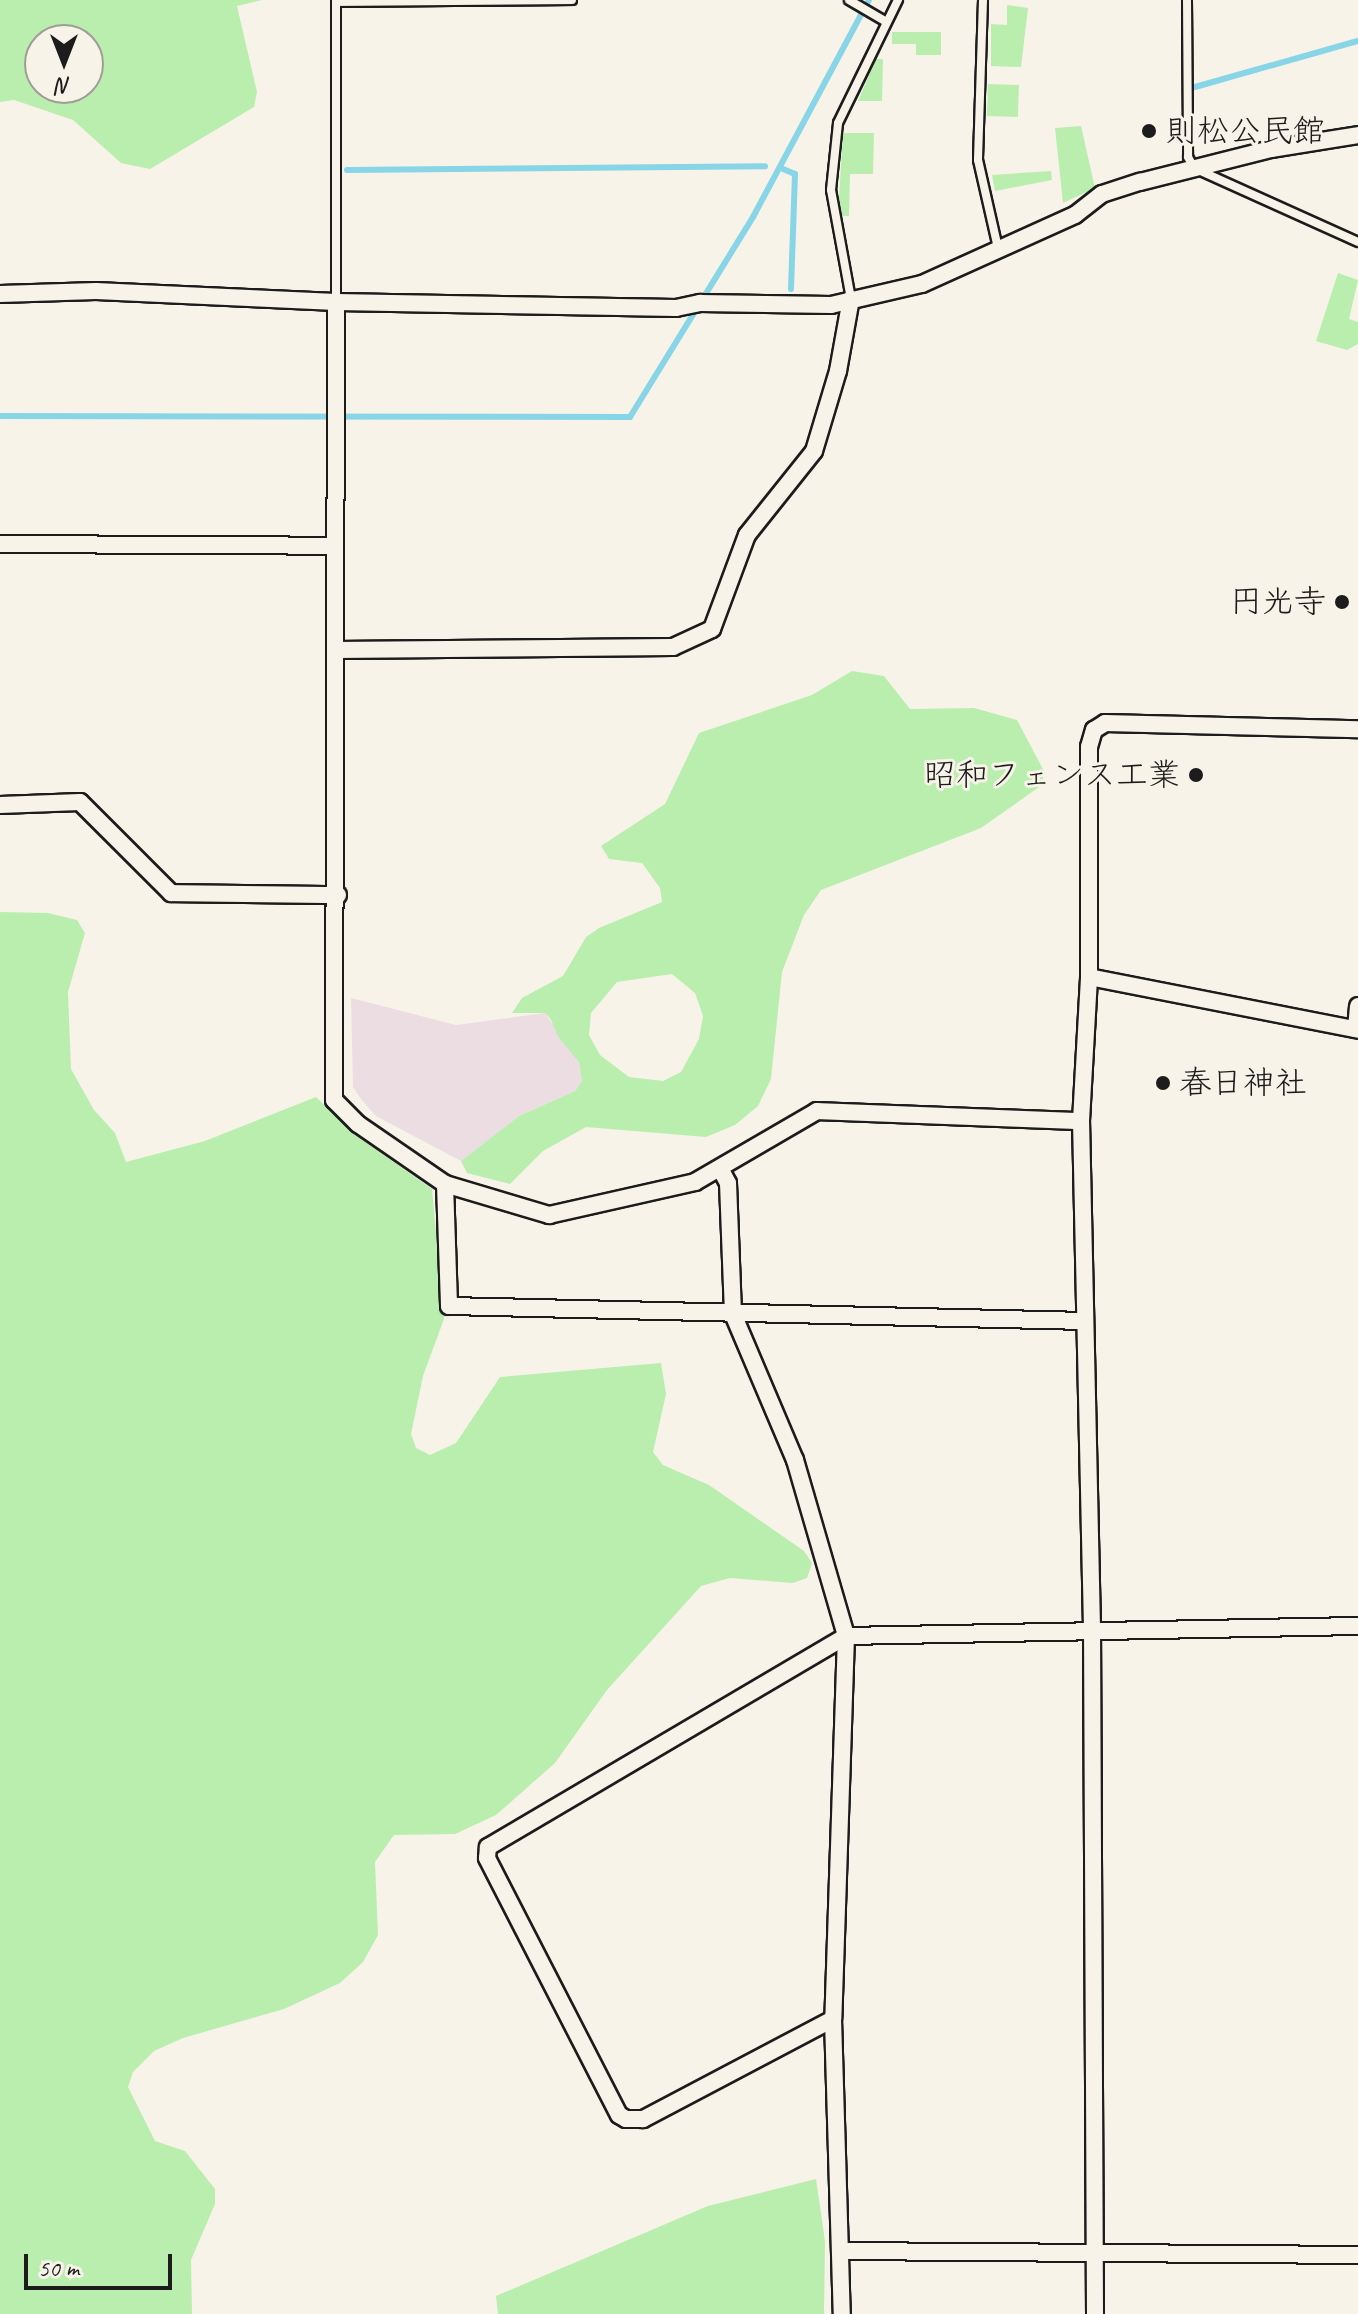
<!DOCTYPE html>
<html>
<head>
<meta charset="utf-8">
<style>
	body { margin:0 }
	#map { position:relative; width:1358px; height:2314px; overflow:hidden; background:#f7f3e8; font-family:Caveat,"Klee One",sans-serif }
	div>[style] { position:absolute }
	.built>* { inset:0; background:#ebdde2 }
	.green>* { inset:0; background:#baeeaf; transform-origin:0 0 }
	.stream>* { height:6px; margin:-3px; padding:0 3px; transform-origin:3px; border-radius:3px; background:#88d5e7 }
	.roads { filter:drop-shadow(2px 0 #1c1c1c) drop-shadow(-2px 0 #1c1c1c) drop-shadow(0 2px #1c1c1c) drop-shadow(0 -2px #1c1c1c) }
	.lane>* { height:8px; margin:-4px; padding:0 4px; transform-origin:4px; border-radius:4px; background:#f7f3e8 }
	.street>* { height:16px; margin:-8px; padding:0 8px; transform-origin:8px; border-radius:8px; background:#f7f3e8 }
	.dots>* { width:22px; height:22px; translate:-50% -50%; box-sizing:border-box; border:4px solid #f7f3e8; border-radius:50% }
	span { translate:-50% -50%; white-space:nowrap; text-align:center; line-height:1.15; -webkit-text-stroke:6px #f7f3e8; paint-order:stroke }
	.poi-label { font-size:32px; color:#1c1c1c }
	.left { translate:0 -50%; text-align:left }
	.right { translate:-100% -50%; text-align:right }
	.north { position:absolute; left:24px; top:24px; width:80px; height:80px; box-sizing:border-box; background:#f7f3e8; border:2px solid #9f9d96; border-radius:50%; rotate:180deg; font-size:22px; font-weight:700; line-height:32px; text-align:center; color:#1c1c1c }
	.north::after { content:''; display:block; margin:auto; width:28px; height:36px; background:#1c1c1c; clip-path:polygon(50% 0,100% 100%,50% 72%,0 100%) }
	.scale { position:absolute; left:24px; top:2254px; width:148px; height:36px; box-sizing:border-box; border:4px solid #1c1c1c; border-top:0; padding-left:10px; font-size:24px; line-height:28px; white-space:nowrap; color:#1c1c1c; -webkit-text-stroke:6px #f7f3e8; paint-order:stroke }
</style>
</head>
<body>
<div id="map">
	<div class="built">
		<div style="clip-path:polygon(351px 998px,456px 1025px,545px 1013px,579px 1062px,582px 1081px,575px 1091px,519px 1116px,461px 1161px,376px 1116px,361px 1099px,353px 1087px)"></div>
	</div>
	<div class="green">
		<div style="clip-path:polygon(evenodd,0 0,262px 0,237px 6px,257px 92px,254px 107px,150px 169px,121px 163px,73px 120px,14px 100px,0 102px,0 0,40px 40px,88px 40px,88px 88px,40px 88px,40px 40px)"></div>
		<div style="clip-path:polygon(1007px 5px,1028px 8px,1021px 67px,991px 66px,991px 24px,1007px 25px)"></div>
		<div style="clip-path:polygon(892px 32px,941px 32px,941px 55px,916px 55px,916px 44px,892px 44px)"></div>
		<div style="clip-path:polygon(876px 59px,883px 59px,882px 101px,858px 101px)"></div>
		<div style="left:988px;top:84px;width:31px;height:32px;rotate:2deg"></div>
		<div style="clip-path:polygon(1081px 126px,1095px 188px,1063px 203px,1055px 128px)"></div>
		<div style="clip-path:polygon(843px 133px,874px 133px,873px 174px,850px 174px,849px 216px,842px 216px,839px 197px)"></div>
		<div style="clip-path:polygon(1051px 171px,1052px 180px,995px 191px,992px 175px)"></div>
		<div style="clip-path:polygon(1338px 273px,1358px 280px,1349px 319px,1358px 322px,1358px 344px,1347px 350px,1316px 341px)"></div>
		<div style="clip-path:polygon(evenodd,852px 671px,884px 676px,910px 709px,974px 708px,1017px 720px,1044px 771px,1042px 785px,981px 828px,821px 890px,804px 915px,782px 972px,771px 1079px,758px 1106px,735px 1125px,706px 1137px,586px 1127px,543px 1151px,510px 1184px,467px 1173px,461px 1161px,519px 1116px,575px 1091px,582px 1081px,579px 1062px,559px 1038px,550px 1018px,545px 1013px,512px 1013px,522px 998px,563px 976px,586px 937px,599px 928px,662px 902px,660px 888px,642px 863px,609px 859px,601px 846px,665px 804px,699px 733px,812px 695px,852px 671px,672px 974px,695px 993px,703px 1016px,699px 1039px,681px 1072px,663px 1081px,629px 1077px,600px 1055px,589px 1035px,591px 1013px,617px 982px,672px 974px)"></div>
		<div style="clip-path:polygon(0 912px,48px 913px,77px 920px,85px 933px,68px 992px,71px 1069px,94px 1110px,115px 1133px,126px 1162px,205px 1141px,316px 1097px,355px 1135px,432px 1189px,444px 1319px,423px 1376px,411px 1434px,416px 1448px,430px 1455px,456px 1443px,500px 1377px,661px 1363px,666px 1394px,653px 1452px,663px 1465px,709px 1485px,804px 1551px,812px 1563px,807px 1578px,793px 1583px,730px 1578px,701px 1586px,607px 1690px,555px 1763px,496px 1815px,455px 1834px,394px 1835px,375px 1862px,378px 1935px,363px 1962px,340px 1983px,284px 2009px,183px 2038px,154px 2051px,133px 2072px,128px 2087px,155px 2141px,185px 2151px,215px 2189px,215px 2204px,191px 2260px,192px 2314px,0 2314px)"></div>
		<div style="clip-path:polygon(816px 2179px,825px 2241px,824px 2314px,498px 2314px,496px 2296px,708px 2206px)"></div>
	</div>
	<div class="stream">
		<div style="left:1195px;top:87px;width:169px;rotate:-15.8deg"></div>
		<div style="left:783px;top:169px;width:13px;rotate:23deg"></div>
		<div style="left:795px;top:174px;width:115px;rotate:92deg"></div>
		<div style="left:347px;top:170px;width:418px;rotate:-0.5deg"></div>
		<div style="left:0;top:416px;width:630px;rotate:0.09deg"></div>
		<div style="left:630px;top:417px;width:235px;rotate:-58.4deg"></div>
		<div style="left:753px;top:217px;width:246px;rotate:-61.9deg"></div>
	</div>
	<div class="roads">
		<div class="lane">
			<div style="left:849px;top:0;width:42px;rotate:30.3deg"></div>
			<div style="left:983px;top:0;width:160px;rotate:91.8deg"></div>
			<div style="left:978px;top:160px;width:90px;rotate:77.2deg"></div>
			<div style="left:1187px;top:0;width:157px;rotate:89.6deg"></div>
			<div style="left:1188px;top:157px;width:13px;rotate:61deg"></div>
			<div style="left:1194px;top:168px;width:180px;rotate:24.3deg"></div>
			<div style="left:336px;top:2px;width:236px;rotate:-0.5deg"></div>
			<div style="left:851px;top:299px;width:111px;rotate:-100.4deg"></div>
			<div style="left:831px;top:190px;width:67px;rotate:-84deg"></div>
			<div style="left:838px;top:123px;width:137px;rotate:-64deg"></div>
			<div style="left:336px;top:302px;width:302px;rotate:-90deg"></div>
		</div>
		<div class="street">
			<div style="left:0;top:294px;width:96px;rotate:-1.8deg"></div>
			<div style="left:96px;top:291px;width:240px;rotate:2.6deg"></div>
			<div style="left:336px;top:302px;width:340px;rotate:1deg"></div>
			<div style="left:676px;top:308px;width:25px;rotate:-12deg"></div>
			<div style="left:700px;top:303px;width:131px;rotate:0.9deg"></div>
			<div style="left:831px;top:305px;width:93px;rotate:-13deg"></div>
			<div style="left:922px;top:284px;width:168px;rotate:-24.3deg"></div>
			<div style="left:1075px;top:215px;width:34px;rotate:-38deg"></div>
			<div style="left:1102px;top:194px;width:40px;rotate:-18deg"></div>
			<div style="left:1140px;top:182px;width:135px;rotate:-14.1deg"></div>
			<div style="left:1271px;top:149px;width:88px;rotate:-9.1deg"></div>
			<div style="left:336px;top:302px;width:798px;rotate:90.14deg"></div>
			<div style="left:334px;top:1100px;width:34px;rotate:45deg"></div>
			<div style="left:358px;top:1124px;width:106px;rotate:34.6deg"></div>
			<div style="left:445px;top:1184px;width:109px;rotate:16.6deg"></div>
			<div style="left:549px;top:1215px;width:150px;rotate:-12.7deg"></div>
			<div style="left:695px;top:1182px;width:141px;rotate:-30.2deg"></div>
			<div style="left:817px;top:1111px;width:264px;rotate:2.2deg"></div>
			<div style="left:0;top:544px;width:334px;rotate:0.3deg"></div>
			<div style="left:335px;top:650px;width:338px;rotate:-0.5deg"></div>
			<div style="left:673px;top:647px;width:43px;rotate:-24.8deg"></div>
			<div style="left:712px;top:629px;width:100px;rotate:-69.6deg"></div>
			<div style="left:747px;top:535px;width:107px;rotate:-51.4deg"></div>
			<div style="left:814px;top:451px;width:84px;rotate:-73.3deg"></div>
			<div style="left:838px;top:371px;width:73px;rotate:-79.8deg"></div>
			<div style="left:0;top:805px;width:80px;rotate:-2.1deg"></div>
			<div style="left:80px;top:802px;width:129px;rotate:45deg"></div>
			<div style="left:171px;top:893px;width:167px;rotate:0.7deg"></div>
			<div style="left:1089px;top:977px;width:274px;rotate:11.1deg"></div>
			<div style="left:1356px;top:1029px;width:23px;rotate:-85deg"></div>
			<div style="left:721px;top:1170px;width:15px;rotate:62deg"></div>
			<div style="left:728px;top:1183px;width:131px;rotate:87.8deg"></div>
			<div style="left:733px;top:1314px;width:159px;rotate:67deg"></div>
			<div style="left:795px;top:1460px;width:183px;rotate:73.8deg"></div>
			<div style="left:846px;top:1636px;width:383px;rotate:91.9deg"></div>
			<div style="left:833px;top:2019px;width:295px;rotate:88.3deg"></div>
			<div style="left:445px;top:1184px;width:122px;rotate:88.1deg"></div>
			<div style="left:449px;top:1306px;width:636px;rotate:1.35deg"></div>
			<div style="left:833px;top:2019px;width:215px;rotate:152.2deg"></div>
			<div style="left:643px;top:2119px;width:17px;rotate:180deg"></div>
			<div style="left:626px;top:2119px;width:8px;rotate:-150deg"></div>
			<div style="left:619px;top:2115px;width:289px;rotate:-117.2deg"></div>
			<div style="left:487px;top:1858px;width:11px;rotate:-85deg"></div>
			<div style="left:488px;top:1847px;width:416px;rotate:-30.5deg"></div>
			<div style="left:846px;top:1636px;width:512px;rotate:-1.12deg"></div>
			<div style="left:842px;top:2251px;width:516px;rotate:0.44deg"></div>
			<div style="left:1095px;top:2314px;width:686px;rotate:-90.25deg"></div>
			<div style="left:1092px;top:1628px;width:507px;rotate:-91.24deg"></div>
			<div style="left:1081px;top:1121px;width:144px;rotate:-86.8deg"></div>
			<div style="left:1089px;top:977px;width:230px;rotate:-90deg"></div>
			<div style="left:1089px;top:747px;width:18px;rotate:-74deg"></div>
			<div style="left:1094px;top:730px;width:13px;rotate:-32deg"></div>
			<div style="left:1105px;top:723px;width:253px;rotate:1.4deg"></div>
		</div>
	</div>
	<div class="dots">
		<div style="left:1149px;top:131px;background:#1c1c1c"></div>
		<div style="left:1342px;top:602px;background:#1c1c1c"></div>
		<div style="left:1196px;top:775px;background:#1c1c1c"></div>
		<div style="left:1163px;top:1083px;background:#1c1c1c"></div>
	</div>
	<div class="poi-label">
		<span class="left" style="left:1165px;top:131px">則松公民館</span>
		<span class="right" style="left:1326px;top:602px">円光寺</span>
		<span class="right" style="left:1180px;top:775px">昭和フェンス工業</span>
		<span class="left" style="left:1179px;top:1083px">春日神社</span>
	</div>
	<div class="north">N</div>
	<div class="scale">50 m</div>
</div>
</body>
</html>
